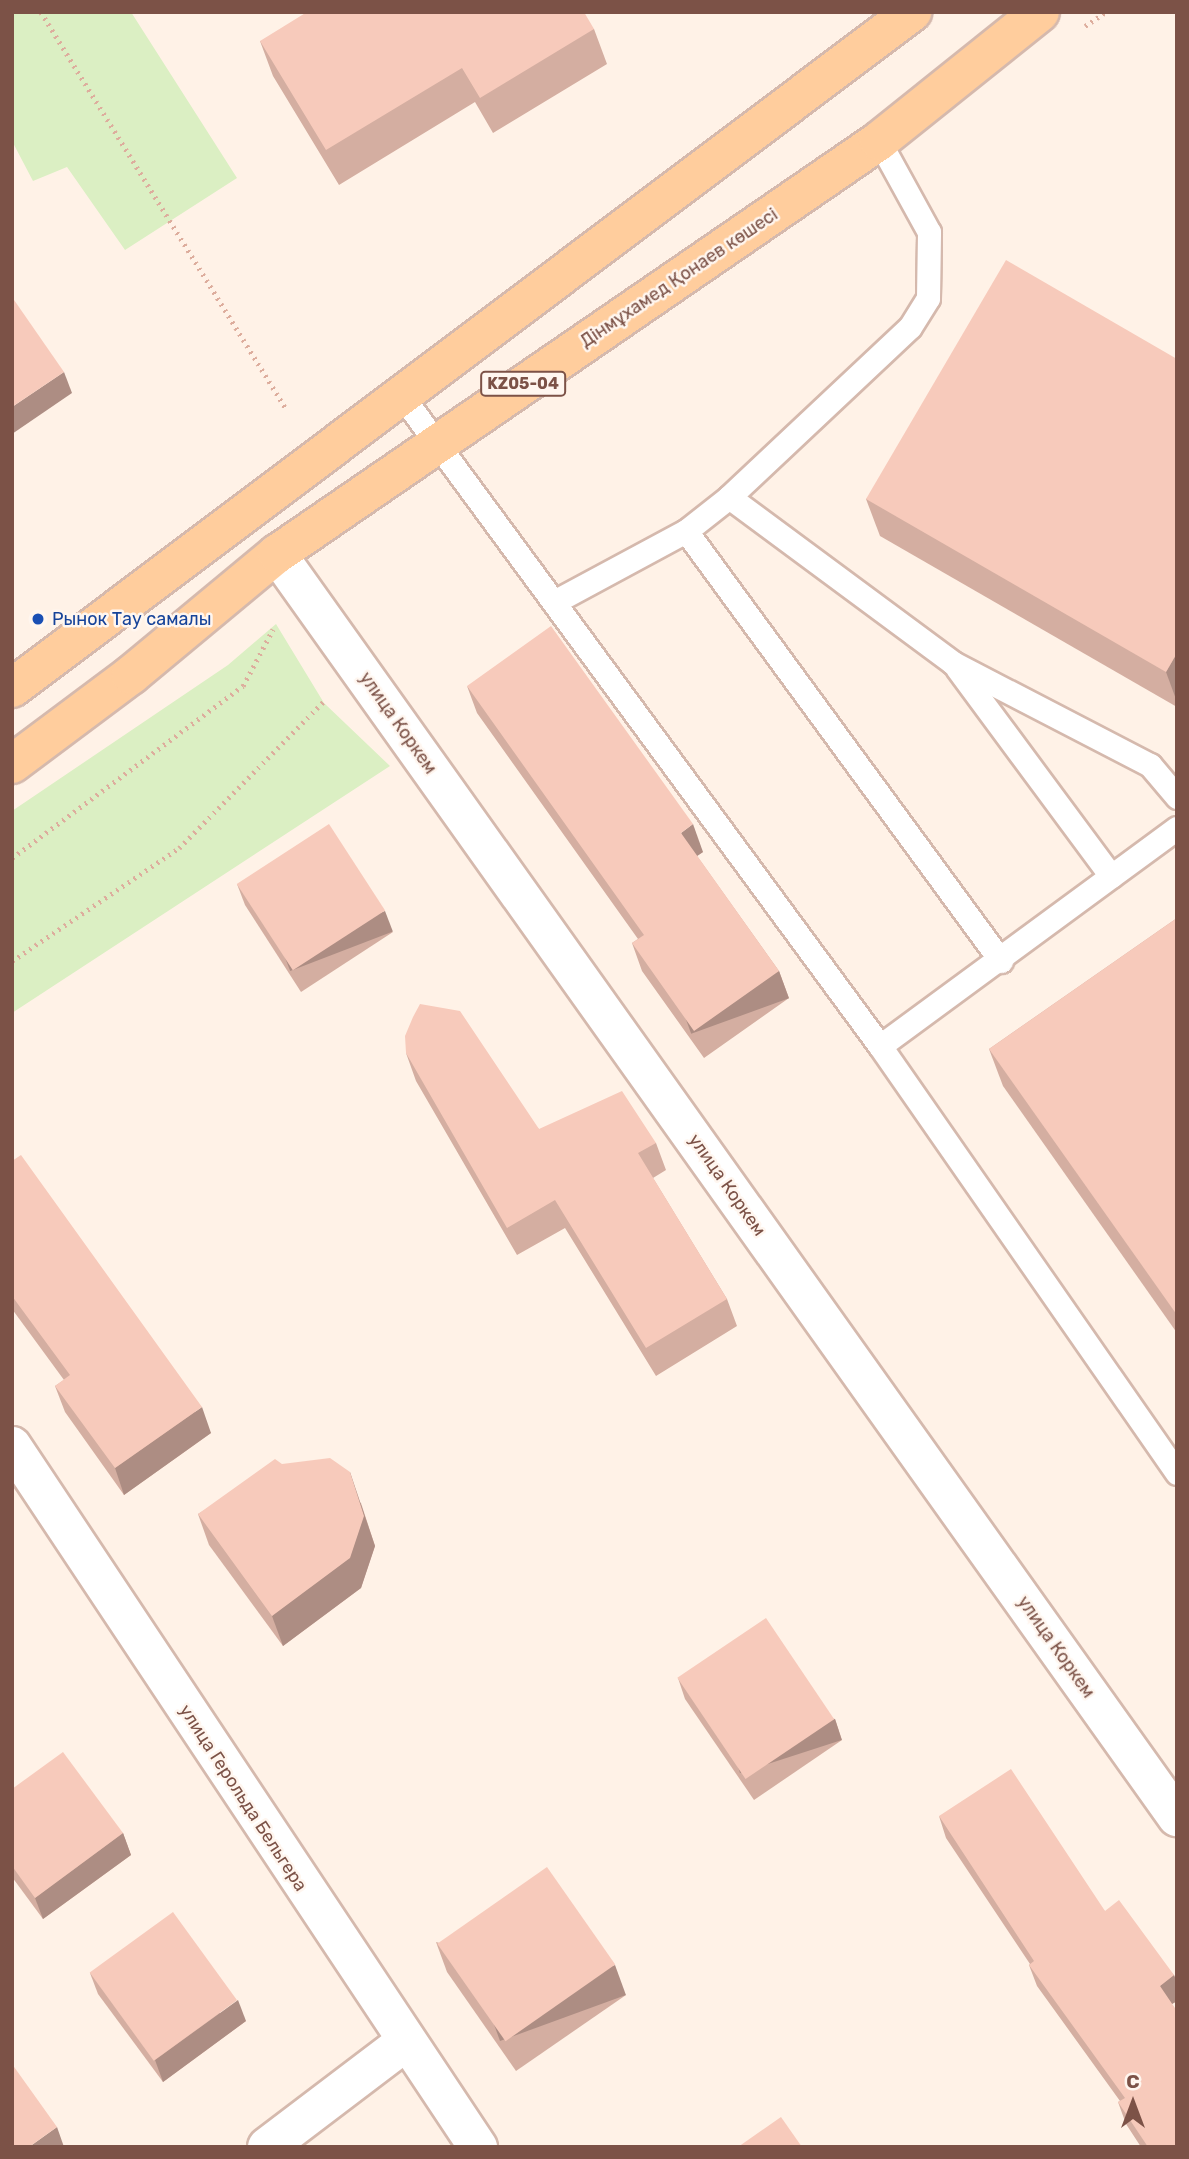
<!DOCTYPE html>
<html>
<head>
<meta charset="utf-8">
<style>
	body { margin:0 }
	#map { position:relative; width:1189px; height:2159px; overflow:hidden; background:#fff2e7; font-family:Rubik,sans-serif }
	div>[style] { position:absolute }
	.green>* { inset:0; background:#dbefc3 }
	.path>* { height:4.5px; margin-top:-2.25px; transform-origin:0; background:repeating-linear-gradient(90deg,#ddad9d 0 2px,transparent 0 7px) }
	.roads { filter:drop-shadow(2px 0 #d5b9ad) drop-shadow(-2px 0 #d5b9ad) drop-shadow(0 2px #d5b9ad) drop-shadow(0 -2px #d5b9ad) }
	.lane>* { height:23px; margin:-11.5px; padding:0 11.5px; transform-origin:11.5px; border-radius:11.5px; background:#fff }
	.street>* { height:38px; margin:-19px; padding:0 19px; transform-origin:19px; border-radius:19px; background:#fff }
	.primary>* { height:38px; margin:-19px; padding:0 19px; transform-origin:19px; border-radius:19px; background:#ffcd9d }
	.wall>* { inset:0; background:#d4aea1 }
	.shaded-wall>* { inset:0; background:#ad8d83; transform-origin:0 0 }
	.building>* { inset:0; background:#f7cabb; transform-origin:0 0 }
	.dots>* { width:19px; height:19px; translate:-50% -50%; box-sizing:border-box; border:4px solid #fff6ef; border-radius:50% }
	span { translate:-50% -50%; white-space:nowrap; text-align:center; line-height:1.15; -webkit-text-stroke:5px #fff6ef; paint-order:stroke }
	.shield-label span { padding:2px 5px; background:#fff6ef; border:2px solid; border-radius:5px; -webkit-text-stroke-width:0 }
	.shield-label { font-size:16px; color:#7c5247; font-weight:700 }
	.street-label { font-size:18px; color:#7c5247 }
	.transit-label { font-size:18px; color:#164399 }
	.left { translate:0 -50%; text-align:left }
	.frame { position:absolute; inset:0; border:14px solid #7c5247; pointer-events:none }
	.north { position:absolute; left:1098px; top:2068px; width:70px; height:70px; -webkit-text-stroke:5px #fff6ef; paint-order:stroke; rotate:0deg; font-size:19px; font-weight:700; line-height:28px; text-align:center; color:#7c5247 }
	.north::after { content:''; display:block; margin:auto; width:24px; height:32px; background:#7c5247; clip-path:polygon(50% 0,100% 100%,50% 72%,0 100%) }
</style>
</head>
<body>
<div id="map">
	<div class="green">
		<div style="clip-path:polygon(12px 12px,131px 12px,237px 178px,125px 250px,67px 167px,33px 181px,12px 141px)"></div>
		<div style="clip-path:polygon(276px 624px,324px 703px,390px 766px,12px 1013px,12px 811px,228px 665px)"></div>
	</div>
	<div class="path">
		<div style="left:41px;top:12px;width:468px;rotate:58.3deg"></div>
		<div style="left:1085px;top:26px;width:25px;rotate:-34deg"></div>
		<div style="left:12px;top:858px;width:288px;rotate:-36.7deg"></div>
		<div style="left:243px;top:686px;width:64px;rotate:-62.2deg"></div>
		<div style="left:12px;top:961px;width:202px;rotate:-34.1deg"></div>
		<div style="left:179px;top:848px;width:206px;rotate:-45.4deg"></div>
	</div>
	<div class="roads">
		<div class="lane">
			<div style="left:402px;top:396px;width:807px;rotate:53.67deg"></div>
			<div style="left:880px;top:1046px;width:368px;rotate:-36.3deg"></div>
			<div style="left:729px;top:497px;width:248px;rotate:-43.2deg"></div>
			<div style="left:910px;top:327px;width:34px;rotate:-58deg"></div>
			<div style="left:928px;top:298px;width:66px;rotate:-89.1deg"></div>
			<div style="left:929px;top:232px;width:104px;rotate:-118.8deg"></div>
			<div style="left:686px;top:531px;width:533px;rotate:53.78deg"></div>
			<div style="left:554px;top:602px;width:150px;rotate:-28.3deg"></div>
			<div style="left:686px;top:531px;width:55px;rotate:-38.3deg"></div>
			<div style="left:729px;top:497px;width:279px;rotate:36.5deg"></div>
			<div style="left:953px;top:663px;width:222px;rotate:27.4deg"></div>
			<div style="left:1150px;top:765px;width:42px;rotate:49.8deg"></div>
			<div style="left:957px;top:668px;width:259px;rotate:53.5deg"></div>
			<div style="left:880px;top:1046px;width:520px;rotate:55.18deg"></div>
		</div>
		<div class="street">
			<div style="left:277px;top:554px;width:1551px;rotate:54.53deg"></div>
			<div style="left:12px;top:1446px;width:842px;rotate:56.39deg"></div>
			<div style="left:267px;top:2147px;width:172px;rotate:-37.2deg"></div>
		</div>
		<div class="primary">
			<div style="left:12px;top:688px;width:1126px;rotate:-36.91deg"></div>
			<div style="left:12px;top:764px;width:149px;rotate:-36.8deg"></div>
			<div style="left:131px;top:675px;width:190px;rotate:-39.7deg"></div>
			<div style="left:277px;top:554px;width:730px;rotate:-34.45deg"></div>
			<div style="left:879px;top:141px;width:206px;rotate:-38.7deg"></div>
		</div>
	</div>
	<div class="wall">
		<div style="clip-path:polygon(594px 29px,607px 64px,493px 133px,475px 102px,339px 185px,273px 76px,260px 41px)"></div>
		<div style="clip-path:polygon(1177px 359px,1177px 707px,880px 536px,866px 499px)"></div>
		<div style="clip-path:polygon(467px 686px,703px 852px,697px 856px,779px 971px,789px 998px,704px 1058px,642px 971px,632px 943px,638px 939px,477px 713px)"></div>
		<div style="clip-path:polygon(237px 884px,393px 932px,301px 992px,245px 905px)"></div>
		<div style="clip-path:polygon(1177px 918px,1177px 1333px,1003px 1086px,989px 1049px)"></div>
		<div style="clip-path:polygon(406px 1053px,539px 1129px,656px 1143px,666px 1170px,653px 1178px,727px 1299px,737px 1326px,656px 1376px,565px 1228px,517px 1255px,416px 1081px)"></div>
		<div style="clip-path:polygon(12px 1161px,211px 1433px,124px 1495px,65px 1412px,55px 1386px,64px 1380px,12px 1309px)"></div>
		<div style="clip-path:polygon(282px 1464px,361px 1503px,375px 1546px,361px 1588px,283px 1646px,209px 1545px,198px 1514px)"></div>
		<div style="clip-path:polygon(678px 1678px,835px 1719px,842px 1740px,754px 1800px,685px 1699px)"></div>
		<div style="clip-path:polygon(12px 1789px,123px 1833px,131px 1855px,43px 1919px,12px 1877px)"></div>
		<div style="clip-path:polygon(939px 1816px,1105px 1911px,1174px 1975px,1177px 1983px,1177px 2001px,1172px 2004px,1177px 2147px,1141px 2147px,1126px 2124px,1118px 2102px,1120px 2101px,1037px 1986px,1029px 1965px,1030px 1964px,946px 1838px)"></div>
		<div style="clip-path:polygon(436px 1942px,626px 1995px,516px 2071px,447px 1972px)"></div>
		<div style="clip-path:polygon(90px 1973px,246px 2021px,163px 2082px,98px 1994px)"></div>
	</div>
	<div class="shaded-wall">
		<div style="clip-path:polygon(64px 372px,72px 393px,12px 434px,12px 407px)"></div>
		<div style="clip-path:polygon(1177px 653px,1177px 702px,1166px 672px)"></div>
		<div style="clip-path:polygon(693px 824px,703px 852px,691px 860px,681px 833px)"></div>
		<div style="left:385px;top:911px;width:22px;height:110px;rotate:69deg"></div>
		<div style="left:779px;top:971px;width:29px;height:104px;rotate:70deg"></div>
		<div style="clip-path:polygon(202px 1407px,211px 1433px,124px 1495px,115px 1468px)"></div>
		<div style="clip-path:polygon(350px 1472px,375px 1546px,361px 1588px,283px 1646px,272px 1616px)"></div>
		<div style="left:835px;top:1719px;width:22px;height:107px;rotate:72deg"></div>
		<div style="clip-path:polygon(123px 1833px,131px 1855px,43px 1919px,35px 1898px)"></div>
		<div style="left:615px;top:1965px;width:32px;height:134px;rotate:70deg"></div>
		<div style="clip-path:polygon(1174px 1975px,1177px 1983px,1177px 2001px,1167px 2007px,1160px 1986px)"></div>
		<div style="clip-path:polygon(238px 2000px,246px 2021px,163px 2082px,155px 2060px)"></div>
		<div style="clip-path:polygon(57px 2127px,64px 2147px,29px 2147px)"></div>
	</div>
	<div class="building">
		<div style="clip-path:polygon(307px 12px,584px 12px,594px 29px,480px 98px,462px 68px,326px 150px,260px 41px)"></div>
		<div style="clip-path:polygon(1006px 260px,1177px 359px,1177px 653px,1166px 672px,866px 499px)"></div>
		<div style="clip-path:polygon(12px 297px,64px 372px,12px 407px)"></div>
		<div style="clip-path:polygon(551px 626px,693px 824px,681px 833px,779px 971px,694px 1031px,632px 943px,644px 935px,467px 686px)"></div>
		<div style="left:329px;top:824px;width:103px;height:110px;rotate:57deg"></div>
		<div style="clip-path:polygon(1177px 918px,1177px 1315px,989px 1049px)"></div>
		<div style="clip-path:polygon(420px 1004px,460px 1011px,539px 1129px,622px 1091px,656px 1143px,638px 1153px,727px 1299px,646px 1348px,555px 1200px,507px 1228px,406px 1053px,405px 1036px,413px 1017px)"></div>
		<div style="clip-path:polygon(21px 1155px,202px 1407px,115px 1468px,55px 1386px,70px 1375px,12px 1296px,12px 1161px)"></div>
		<div style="clip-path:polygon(330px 1458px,350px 1472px,364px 1516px,350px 1558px,272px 1616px,198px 1514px,275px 1459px,282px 1464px)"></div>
		<div style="left:766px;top:1618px;width:122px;height:107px;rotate:56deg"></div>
		<div style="clip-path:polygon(63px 1752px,123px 1833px,35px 1898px,12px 1866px,12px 1789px)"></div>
		<div style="clip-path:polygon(1011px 1769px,1105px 1911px,1119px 1900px,1174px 1975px,1160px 1986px,1177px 2011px,1177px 2147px,1148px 2147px,1118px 2102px,1125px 2098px,1029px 1965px,1034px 1961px,939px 1816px)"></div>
		<div style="left:547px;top:1867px;width:119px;height:134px;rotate:55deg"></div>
		<div style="left:173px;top:1912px;width:109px;height:103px;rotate:54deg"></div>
		<div style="clip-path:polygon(12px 2064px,57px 2127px,29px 2147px,12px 2147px)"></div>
		<div style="clip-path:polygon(781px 2117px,802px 2147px,738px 2147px)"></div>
	</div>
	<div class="dots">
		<div style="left:38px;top:619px;background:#1a4fb4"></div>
	</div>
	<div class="shield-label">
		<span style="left:523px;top:384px">KZ05-04</span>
	</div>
	<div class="street-label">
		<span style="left:679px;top:278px;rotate:-34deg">Дінмұхамед Қонаев көшесі</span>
		<span style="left:398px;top:723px;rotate:55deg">улица Коркем</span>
		<span style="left:727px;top:1185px;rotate:55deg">улица Коркем</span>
		<span style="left:1056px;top:1647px;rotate:55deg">улица Коркем</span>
		<span style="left:243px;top:1798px;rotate:57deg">улица Герольда Бельгера</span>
	</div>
	<div class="transit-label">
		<span class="left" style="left:52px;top:619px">Рынок Тау самалы</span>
	</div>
	<div class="frame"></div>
	<div class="north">С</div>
</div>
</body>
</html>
